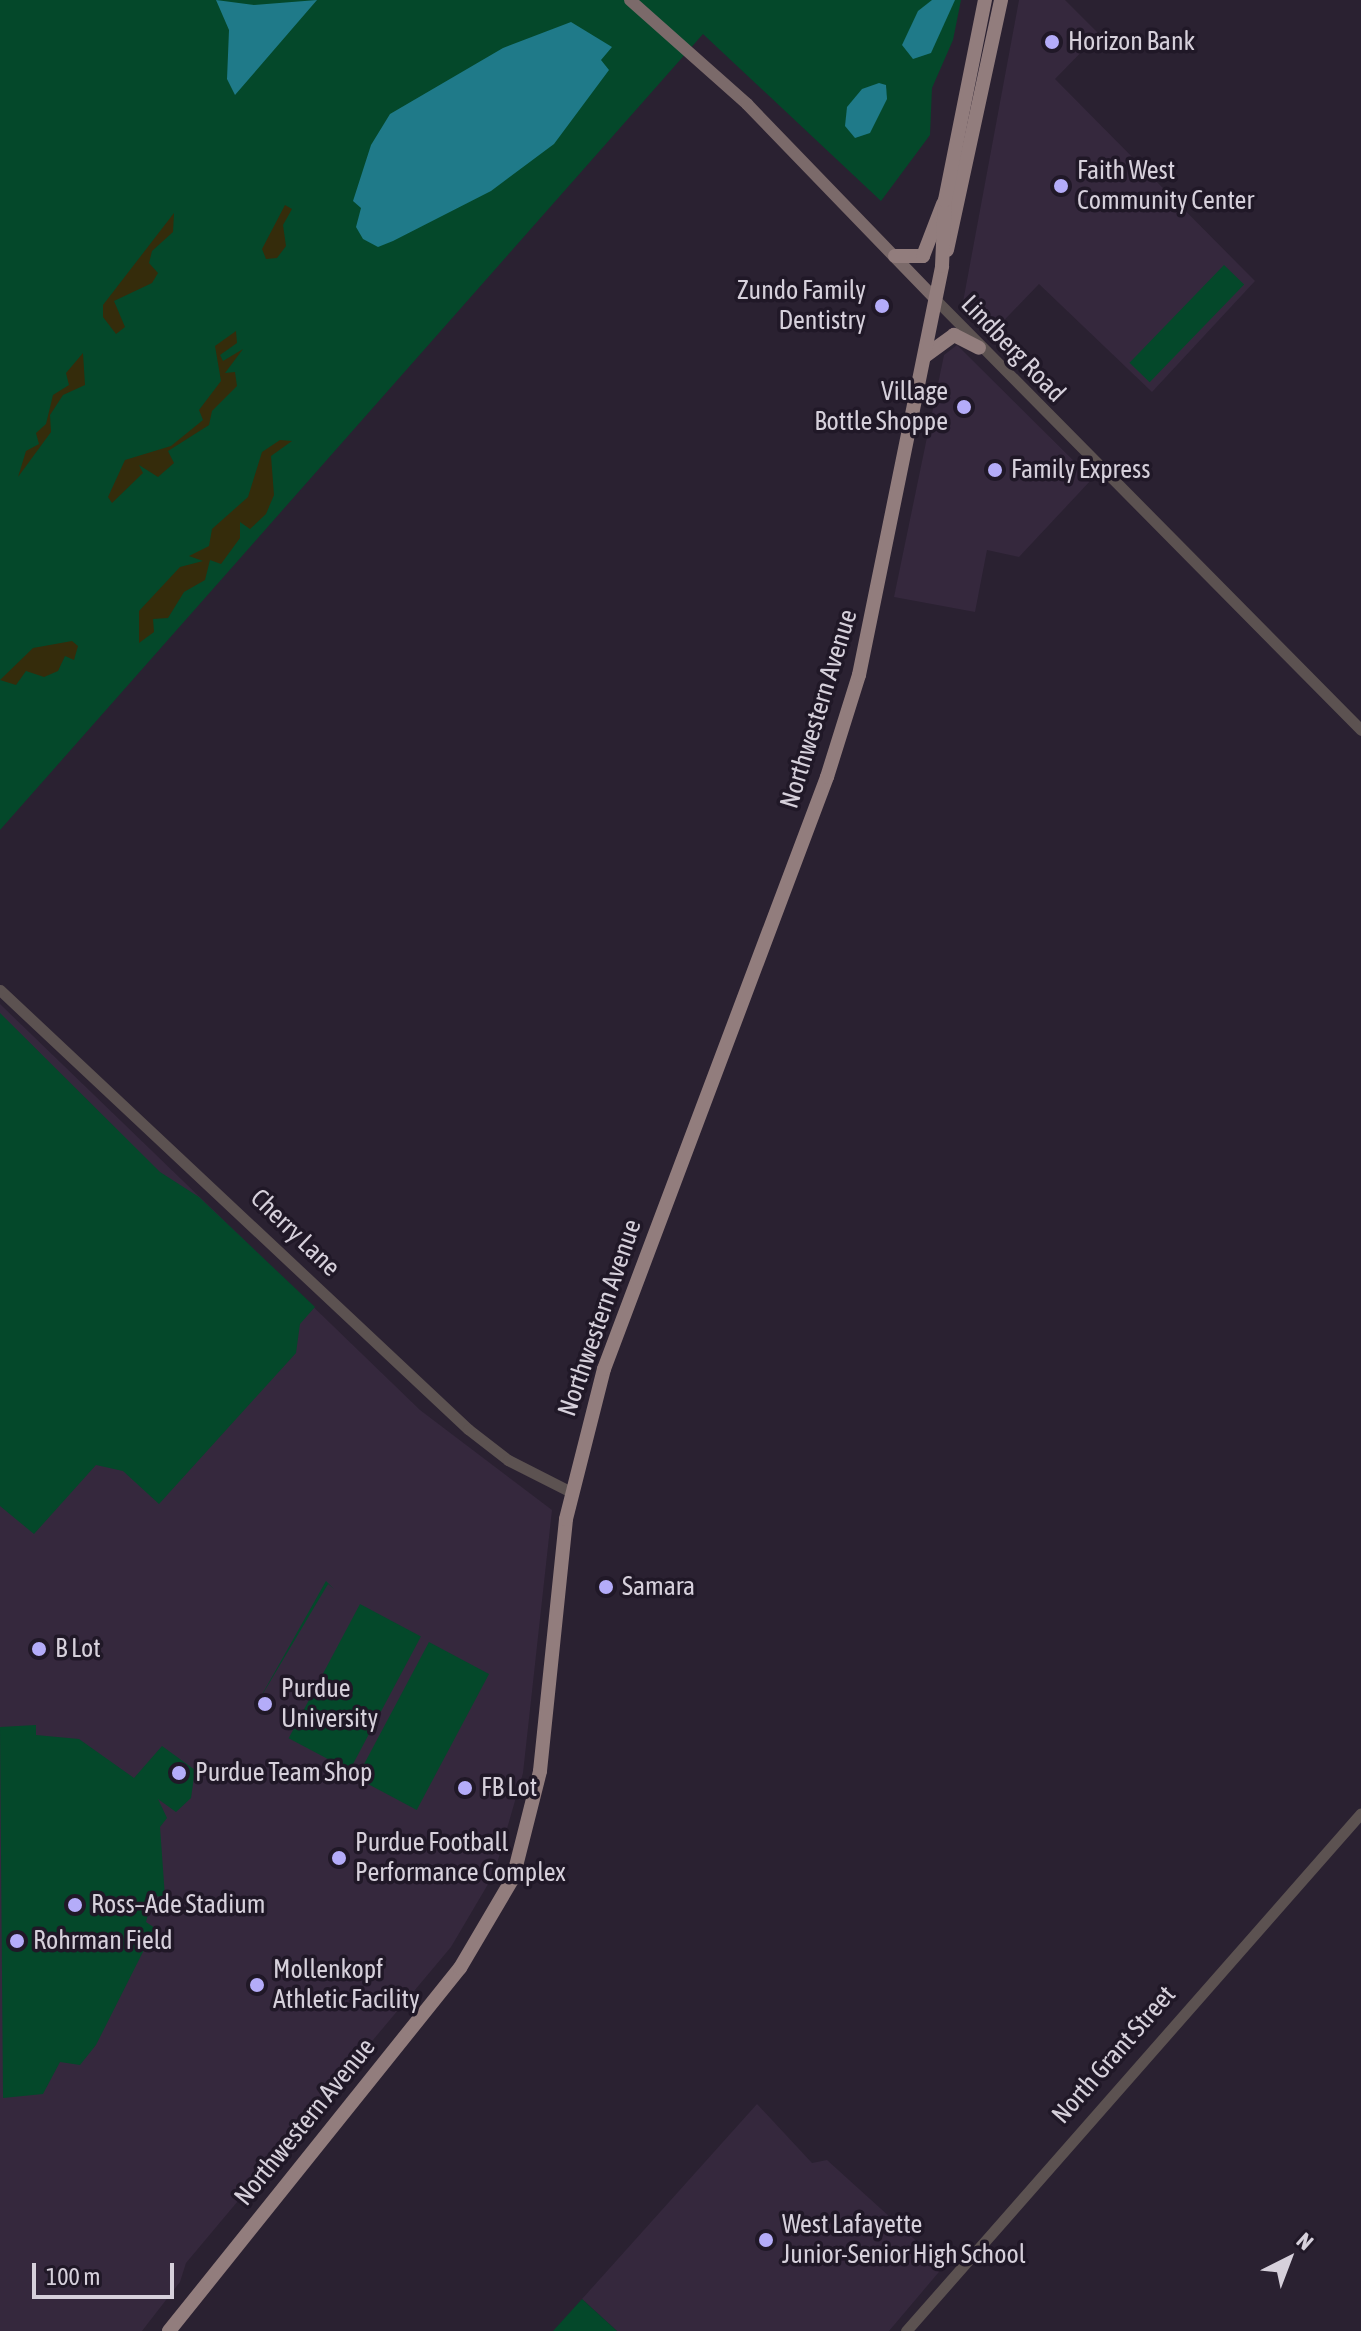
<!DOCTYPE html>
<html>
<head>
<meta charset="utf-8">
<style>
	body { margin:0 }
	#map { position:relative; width:1361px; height:2331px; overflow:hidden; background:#2a2131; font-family:"Asap Condensed",sans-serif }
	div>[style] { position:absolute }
	.built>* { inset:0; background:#35283d }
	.green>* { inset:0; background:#04482a; transform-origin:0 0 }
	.sand>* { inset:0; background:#352c0b }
	.water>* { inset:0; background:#1f7a89 }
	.tertiary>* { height:11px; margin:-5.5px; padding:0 5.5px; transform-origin:5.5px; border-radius:5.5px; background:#5c5251 }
	.secondary>* { height:12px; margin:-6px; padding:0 6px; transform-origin:6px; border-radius:6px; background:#7b6a6a }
	.primary>* { height:14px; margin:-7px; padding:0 7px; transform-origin:7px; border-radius:7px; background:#927d7d }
	.dots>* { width:22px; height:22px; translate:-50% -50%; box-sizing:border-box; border:4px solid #201827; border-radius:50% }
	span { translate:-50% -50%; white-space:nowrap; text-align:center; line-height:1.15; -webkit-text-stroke:7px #201827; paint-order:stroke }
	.poi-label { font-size:26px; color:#d6d0db }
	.left { translate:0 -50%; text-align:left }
	.right { translate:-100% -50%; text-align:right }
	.street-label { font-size:26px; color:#d6d0db }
	.north { position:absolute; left:1249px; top:2219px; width:80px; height:80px; -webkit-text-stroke:6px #201827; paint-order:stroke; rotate:42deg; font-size:22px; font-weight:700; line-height:32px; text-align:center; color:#d6d0db }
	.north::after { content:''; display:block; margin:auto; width:28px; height:36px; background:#d6d0db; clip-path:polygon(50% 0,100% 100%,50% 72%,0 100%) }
	.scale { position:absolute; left:32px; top:2263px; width:142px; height:36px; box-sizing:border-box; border:4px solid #d6d0db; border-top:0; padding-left:10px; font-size:24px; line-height:28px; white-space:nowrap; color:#d6d0db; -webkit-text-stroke:6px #201827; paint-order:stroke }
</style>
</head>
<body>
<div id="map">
	<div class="built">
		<div style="clip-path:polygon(1019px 0,1065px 0,1099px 34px,1055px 79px,1255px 281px,1152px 392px,1039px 284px,990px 335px,963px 302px)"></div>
		<div style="clip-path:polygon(957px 345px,1092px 479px,1019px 557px,987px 550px,975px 612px,894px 597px,944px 355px)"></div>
		<div style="clip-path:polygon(0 1004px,420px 1410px,552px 1510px,523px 1773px,494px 1874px,451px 1947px,186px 2263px,180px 2282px,142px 2331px,0 2331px)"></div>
		<div style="clip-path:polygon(757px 2104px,812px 2163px,827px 2160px,944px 2266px,889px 2331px,617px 2331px,582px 2299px)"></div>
	</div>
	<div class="green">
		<div style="clip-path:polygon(0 0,961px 0,953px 40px,932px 88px,930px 135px,881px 201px,703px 34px,0 830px)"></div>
		<div style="left:1224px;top:265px;width:28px;height:136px;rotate:44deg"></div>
		<div style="clip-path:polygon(0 1013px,160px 1172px,199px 1197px,315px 1307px,300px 1324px,296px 1353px,159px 1504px,123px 1471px,96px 1465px,34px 1534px,0 1506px)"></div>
		<div style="clip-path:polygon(326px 1581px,334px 1589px,328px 1584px,255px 1707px)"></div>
		<div style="left:360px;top:1604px;width:69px;height:152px;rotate:28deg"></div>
		<div style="left:429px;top:1642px;width:68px;height:154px;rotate:28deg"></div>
		<div style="clip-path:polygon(36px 1725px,36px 1735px,79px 1739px,134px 1778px,162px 1746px,195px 1770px,191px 1798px,176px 1812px,158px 1799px,167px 1818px,160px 1827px,165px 1897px,153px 1896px,146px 1922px,155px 1928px,96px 2045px,80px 2065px,60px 2062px,43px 2094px,3px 2098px,0 1727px)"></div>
		<div style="clip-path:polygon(582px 2299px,617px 2331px,553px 2331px)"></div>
	</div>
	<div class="sand">
		<div style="clip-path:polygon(285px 205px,292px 209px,283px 225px,286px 246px,277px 258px,266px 259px,262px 249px)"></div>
		<div style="clip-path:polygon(174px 213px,173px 232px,152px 251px,149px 263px,158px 273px,152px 283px,114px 301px,125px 327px,116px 334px,103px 317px,103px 305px)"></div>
		<div style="clip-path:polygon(236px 331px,237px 343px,220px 355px,223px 361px,243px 349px,225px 373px,235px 372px,237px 386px,212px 411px,209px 425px,168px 451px,174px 463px,158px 477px,139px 465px,143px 473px,112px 503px,108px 497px,125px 460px,171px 446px,203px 420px,199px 410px,221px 381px,215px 346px)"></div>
		<div style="clip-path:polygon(83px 353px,85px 385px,63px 395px,50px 415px,51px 432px,18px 477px,26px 451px,39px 444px,36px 433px,46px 424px,53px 395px,69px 385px,66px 373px)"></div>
		<div style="clip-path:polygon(280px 440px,292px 441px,271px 456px,274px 495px,266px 514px,250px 529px,240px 522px,240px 538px,221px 564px,210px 560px,205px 580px,184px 592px,168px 618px,153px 619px,154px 632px,139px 643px,139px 611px,180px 567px,203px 561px,189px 556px,209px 546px,212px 529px,248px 497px,262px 452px)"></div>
		<div style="clip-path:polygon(72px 641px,78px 646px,74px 660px,65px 656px,58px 671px,44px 677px,26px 671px,16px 685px,0 680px,33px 648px)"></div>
	</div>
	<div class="water">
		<div style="clip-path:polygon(216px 0,254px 5px,317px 0,235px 95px,227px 79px,229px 30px)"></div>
		<div style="clip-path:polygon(932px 0,955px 0,931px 53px,913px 59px,902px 45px,918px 11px)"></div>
		<div style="clip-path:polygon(571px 22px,612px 47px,601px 60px,609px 70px,554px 144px,491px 191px,393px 241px,378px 247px,363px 239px,356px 227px,361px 208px,353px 201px,371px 145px,390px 114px,503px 48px)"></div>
		<div style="clip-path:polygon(879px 83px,886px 85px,887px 99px,870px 133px,855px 138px,845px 126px,847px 107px,862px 89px)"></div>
	</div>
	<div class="tertiary">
		<div style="left:935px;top:299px;width:606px;rotate:45.33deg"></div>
		<div style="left:0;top:990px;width:642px;rotate:43.17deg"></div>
		<div style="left:468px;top:1429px;width:51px;rotate:37.8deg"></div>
		<div style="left:508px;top:1460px;width:71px;rotate:26.9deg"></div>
		<div style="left:906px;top:2331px;width:689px;rotate:-48.7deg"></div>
	</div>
	<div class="secondary">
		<div style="left:630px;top:0;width:157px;rotate:41.6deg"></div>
		<div style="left:747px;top:104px;width:271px;rotate:46deg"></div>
	</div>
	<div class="primary">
		<div style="left:947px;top:250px;width:256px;rotate:-77.8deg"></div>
		<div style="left:895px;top:256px;width:28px"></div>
		<div style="left:923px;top:256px;width:56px;rotate:-69deg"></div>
		<div style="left:925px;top:356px;width:36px;rotate:-36deg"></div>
		<div style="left:954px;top:335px;width:28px;rotate:27deg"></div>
		<div style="left:169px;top:2331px;width:465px;rotate:-51.3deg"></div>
		<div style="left:460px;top:1968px;width:104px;rotate:-59.5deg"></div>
		<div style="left:513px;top:1878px;width:110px;rotate:-75.8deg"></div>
		<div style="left:540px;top:1771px;width:253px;rotate:-84.1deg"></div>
		<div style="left:566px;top:1519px;width:155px;rotate:-75.8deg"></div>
		<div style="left:604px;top:1369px;width:633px;rotate:-69.36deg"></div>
		<div style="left:827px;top:777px;width:107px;rotate:-72.6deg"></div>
		<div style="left:859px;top:675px;width:417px;rotate:-78.5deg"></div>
		<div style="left:942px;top:266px;width:66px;rotate:-87.4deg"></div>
		<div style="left:945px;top:200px;width:204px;rotate:-78.7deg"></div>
	</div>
	<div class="dots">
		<div style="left:1052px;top:42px;background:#b4acf9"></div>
		<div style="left:1061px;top:186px;background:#b4acf9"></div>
		<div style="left:882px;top:306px;background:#b4acf9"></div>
		<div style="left:964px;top:407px;background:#b4acf9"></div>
		<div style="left:995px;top:470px;background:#b4acf9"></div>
		<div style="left:606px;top:1587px;background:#b4acf9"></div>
		<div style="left:39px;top:1649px;background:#b4acf9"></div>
		<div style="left:265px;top:1704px;background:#b4acf9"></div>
		<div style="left:179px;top:1773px;background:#b4acf9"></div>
		<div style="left:465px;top:1788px;background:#b4acf9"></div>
		<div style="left:339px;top:1858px;background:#b4acf9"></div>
		<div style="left:75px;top:1905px;background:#b4acf9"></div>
		<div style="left:17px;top:1941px;background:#b4acf9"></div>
		<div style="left:257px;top:1985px;background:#b4acf9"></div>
		<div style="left:766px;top:2240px;background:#b4acf9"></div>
	</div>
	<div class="poi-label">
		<span class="left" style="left:1068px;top:42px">Horizon Bank</span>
		<span class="left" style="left:1077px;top:186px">Faith West<br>Community Center</span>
		<span class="right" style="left:866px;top:306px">Zundo Family<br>Dentistry</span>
		<span class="right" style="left:948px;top:407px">Village<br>Bottle Shoppe</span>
		<span class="left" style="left:1011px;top:470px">Family Express</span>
		<span class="left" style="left:622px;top:1587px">Samara</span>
		<span class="left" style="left:55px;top:1649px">B Lot</span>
		<span class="left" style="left:281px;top:1704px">Purdue<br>University</span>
		<span class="left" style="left:195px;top:1773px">Purdue Team Shop</span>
		<span class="left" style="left:481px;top:1788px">FB Lot</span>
		<span class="left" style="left:355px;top:1858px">Purdue Football<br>Performance Complex</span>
		<span class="left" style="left:91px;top:1905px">Ross–Ade Stadium</span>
		<span class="left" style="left:33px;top:1941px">Rohrman Field</span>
		<span class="left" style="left:273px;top:1985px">Mollenkopf<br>Athletic Facility</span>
		<span class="left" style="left:782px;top:2240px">West Lafayette<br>Junior-Senior High School</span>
	</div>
	<div class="street-label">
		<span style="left:1013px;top:349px;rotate:46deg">Lindberg Road</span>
		<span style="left:819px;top:709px;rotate:-73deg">Northwestern Avenue</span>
		<span style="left:295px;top:1233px;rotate:44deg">Cherry Lane</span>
		<span style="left:600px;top:1318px;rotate:-71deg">Northwestern Avenue</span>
		<span style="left:1114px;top:2055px;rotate:-49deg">North Grant Street</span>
		<span style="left:305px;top:2122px;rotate:-51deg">Northwestern Avenue</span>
	</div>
	<div class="north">N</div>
	<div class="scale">100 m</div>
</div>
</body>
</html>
